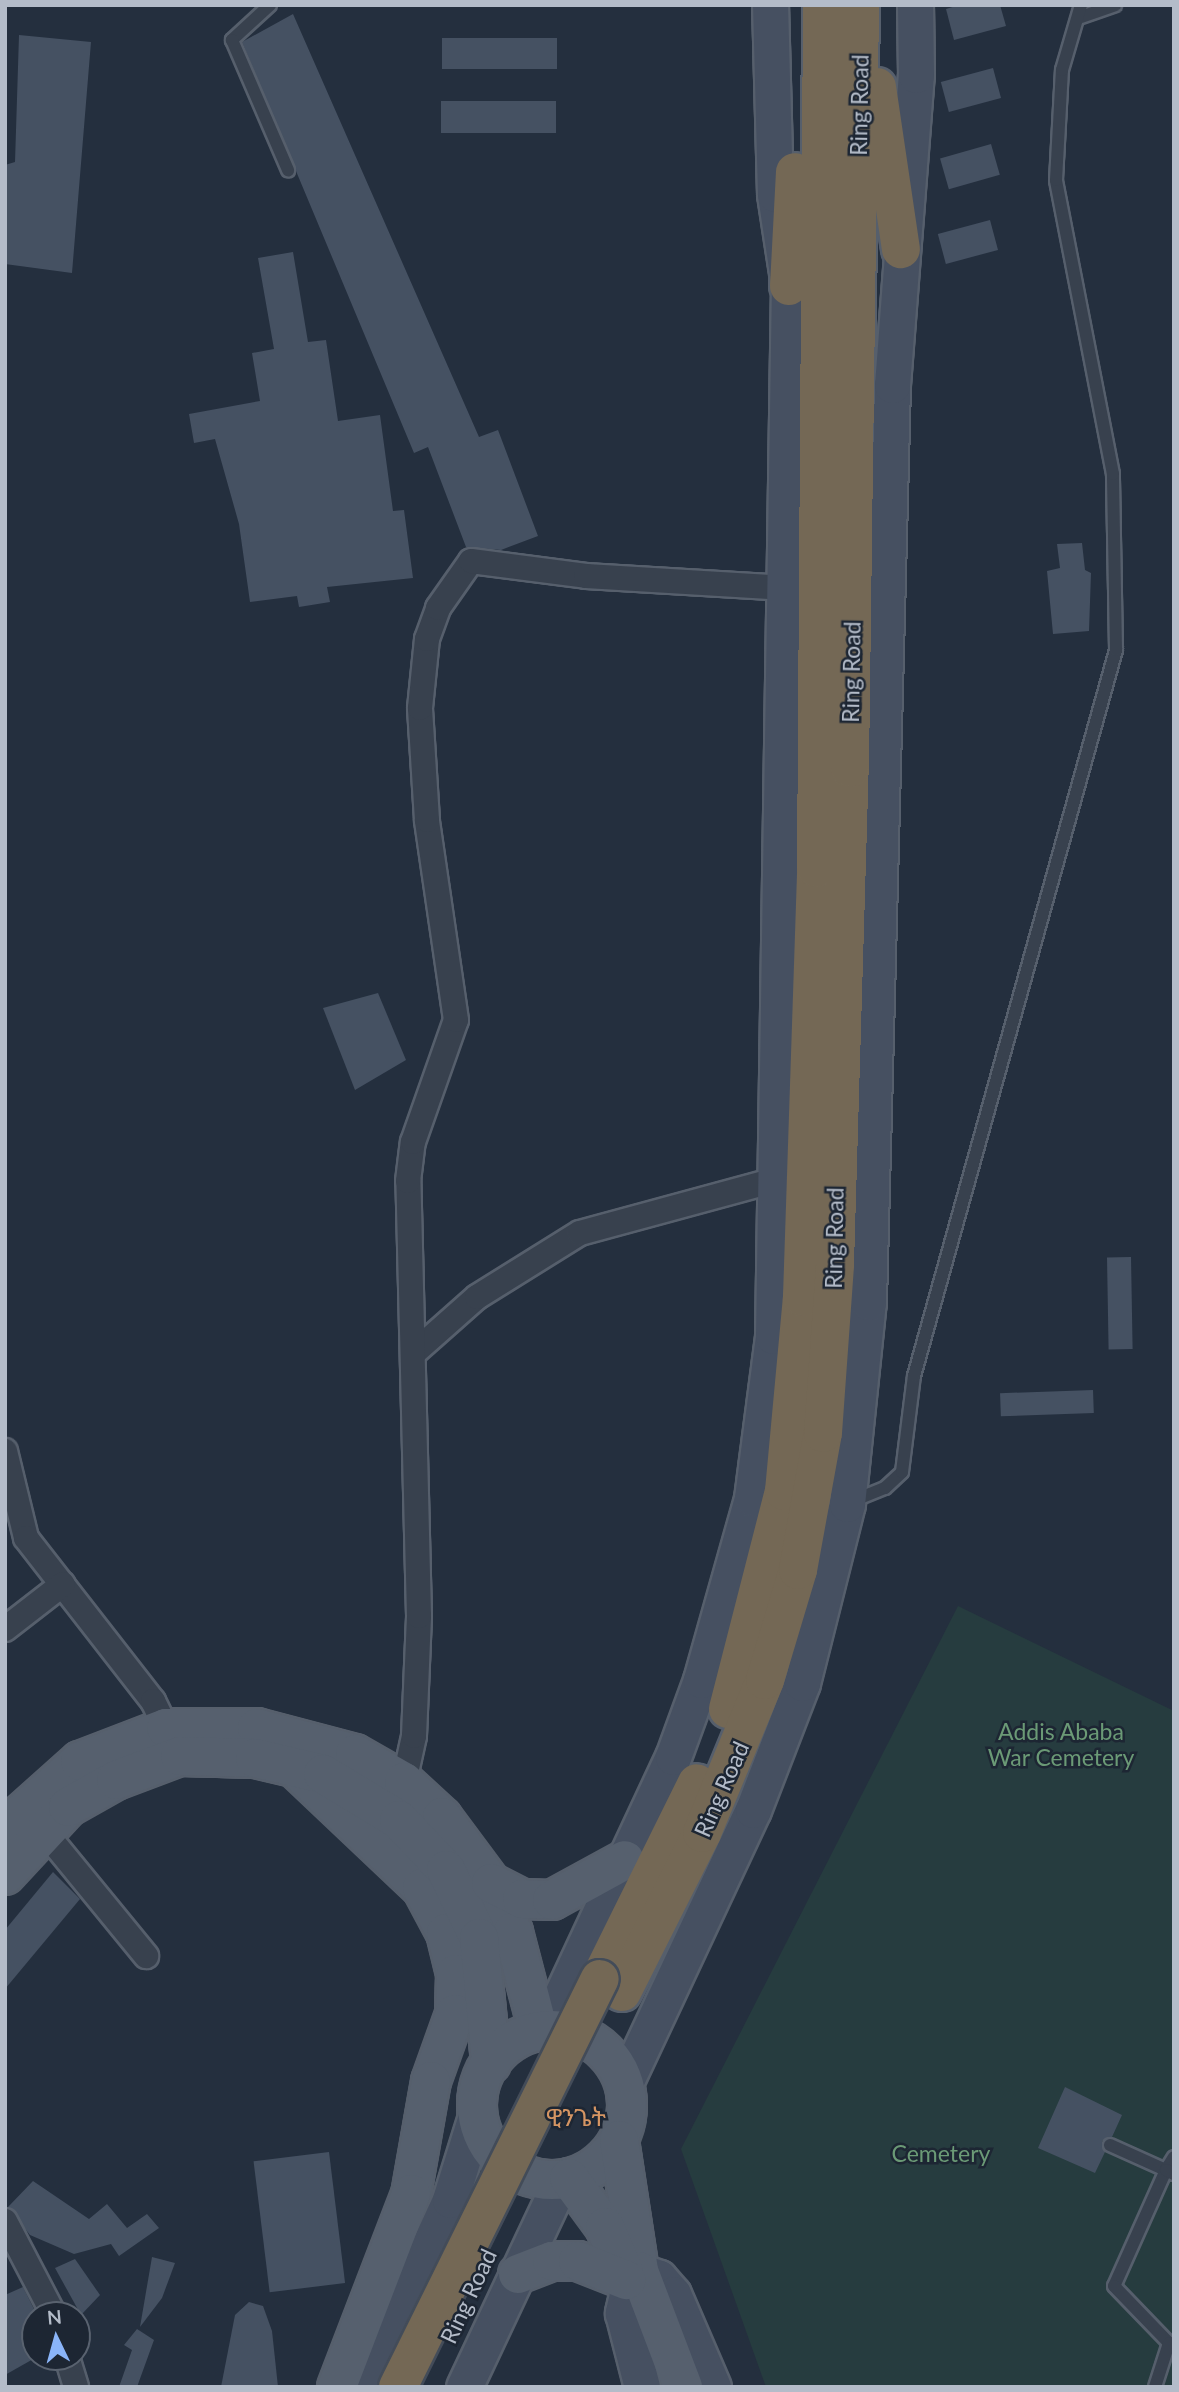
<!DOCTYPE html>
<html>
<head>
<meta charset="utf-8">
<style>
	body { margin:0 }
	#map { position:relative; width:1179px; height:2392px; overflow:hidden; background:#242f3e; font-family:Lato,"Noto Sans Ethiopic",sans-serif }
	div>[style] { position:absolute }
	.green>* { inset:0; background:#263c3f }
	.building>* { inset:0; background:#455162; transform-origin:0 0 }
	.roads { filter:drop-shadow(2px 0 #565f6c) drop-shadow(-2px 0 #565f6c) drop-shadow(0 2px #565f6c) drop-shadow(0 -2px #565f6c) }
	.lane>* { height:12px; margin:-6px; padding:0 6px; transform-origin:6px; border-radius:6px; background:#38414e }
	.street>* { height:24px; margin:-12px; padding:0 12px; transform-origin:12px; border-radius:12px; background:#38414e }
	.secondary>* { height:35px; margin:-17.5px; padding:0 17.5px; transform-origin:17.5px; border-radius:17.5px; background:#465061 }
	.primary>* { height:38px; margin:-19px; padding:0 19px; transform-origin:19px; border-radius:19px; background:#56606e }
	.primary>.ring { margin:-19px; padding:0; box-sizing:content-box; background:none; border:38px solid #56606e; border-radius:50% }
	.highway>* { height:38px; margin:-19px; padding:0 19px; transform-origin:19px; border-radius:19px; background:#746855 }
	.bridges { filter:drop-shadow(2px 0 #434c59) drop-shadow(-2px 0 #434c59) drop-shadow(0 2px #434c59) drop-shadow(0 -2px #434c59) }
	.highway-bridge>* { height:38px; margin:-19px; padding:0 19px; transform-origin:19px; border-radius:19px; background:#746855 }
	span { translate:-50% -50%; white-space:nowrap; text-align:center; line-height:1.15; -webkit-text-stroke:5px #1d2633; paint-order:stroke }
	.street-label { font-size:23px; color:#b4bcc9 }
	.park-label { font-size:23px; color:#6b9a76 }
	.neighbourhood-label { font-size:24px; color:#d59563 }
	.frame { position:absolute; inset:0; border:7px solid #b4bcc9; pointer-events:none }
	.north { position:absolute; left:21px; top:2301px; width:70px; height:70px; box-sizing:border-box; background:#1d2633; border:2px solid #59626f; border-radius:50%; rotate:355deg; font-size:19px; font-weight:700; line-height:28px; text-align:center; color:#b4bcc9 }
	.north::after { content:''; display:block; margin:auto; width:24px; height:32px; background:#8ab4f8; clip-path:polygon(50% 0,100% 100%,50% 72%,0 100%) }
</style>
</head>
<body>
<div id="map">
	<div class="green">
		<div style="clip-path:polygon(958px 1606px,1174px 1711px,1174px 2387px,766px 2387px,681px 2149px)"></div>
	</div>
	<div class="building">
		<div style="clip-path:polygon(959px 5px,1000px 5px,1006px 26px,954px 40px,946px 9px)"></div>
		<div style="clip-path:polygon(293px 14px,479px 437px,498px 430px,538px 536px,501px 550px,466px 547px,428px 447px,414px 453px,242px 42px)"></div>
		<div style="clip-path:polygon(19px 35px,91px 42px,72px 273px,5px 264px,5px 165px,15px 162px)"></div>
		<div style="left:442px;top:38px;width:115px;height:31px"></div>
		<div style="left:993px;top:68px;width:31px;height:54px;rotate:75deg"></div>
		<div style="left:441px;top:101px;width:115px;height:32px"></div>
		<div style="left:991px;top:144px;width:32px;height:53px;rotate:74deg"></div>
		<div style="left:990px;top:220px;width:31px;height:54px;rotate:75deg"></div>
		<div style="clip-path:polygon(293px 252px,308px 342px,326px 340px,338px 421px,380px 415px,393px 511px,404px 510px,413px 578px,327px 587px,330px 602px,299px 607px,297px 596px,250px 602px,239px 524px,215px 439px,194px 443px,189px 414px,260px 401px,252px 353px,274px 349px,258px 258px)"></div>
		<div style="clip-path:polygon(1082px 543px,1085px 570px,1091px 573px,1089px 631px,1053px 634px,1047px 571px,1060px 568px,1057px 544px)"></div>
		<div style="clip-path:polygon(378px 993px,406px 1060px,355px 1090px,323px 1008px)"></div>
		<div style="left:1131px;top:1257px;width:92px;height:24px;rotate:89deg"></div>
		<div style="left:1093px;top:1390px;width:23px;height:93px;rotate:88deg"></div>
		<div style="clip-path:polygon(53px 1872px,80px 1899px,5px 1989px,5px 1930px)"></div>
		<div style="clip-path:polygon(1065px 2087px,1122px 2115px,1112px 2137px,1102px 2141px,1105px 2152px,1095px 2173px,1038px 2148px)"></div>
		<div style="left:329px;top:2152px;width:132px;height:76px;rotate:83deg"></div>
		<div style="clip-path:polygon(33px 2181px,89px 2219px,107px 2204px,127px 2228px,147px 2214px,159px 2228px,119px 2256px,111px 2244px,74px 2254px,30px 2235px,8px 2207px)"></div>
		<div style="clip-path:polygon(152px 2257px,175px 2263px,162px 2298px,140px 2327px)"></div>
		<div style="clip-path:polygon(75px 2259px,100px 2295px,81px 2315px,55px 2268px)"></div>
		<div style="clip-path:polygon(23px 2287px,35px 2311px,35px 2358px,5px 2375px,5px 2295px)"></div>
		<div style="clip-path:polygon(249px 2302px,263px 2306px,272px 2331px,278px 2387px,221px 2387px,235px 2315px)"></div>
		<div style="clip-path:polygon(137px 2329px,154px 2340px,137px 2387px,119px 2387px,132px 2350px,124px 2345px)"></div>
	</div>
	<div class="roads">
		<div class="lane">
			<div style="left:270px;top:5px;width:52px;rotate:137.4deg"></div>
			<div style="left:232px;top:40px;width:142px;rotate:66.7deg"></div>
			<div style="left:1081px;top:17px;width:36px;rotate:-19deg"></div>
			<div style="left:850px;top:1502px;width:38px;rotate:-22deg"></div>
			<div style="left:885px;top:1488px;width:23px;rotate:-43deg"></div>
			<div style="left:902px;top:1472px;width:97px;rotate:-82.9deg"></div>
			<div style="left:914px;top:1376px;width:754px;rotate:-74.45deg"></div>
			<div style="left:1116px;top:650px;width:176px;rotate:-91deg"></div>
			<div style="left:1113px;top:474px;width:299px;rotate:-101deg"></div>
			<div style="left:1056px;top:180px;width:110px;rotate:-86.9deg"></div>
			<div style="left:1062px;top:70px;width:68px;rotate:-73.7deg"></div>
			<div style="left:1110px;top:2145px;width:61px;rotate:24.1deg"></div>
			<div style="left:1166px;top:2170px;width:127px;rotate:114.1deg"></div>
			<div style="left:1114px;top:2286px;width:79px;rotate:46deg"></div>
			<div style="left:1169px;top:2343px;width:46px;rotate:107.7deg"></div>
			<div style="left:1174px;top:2157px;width:15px;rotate:122deg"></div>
			<div style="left:1166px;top:2170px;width:9px;rotate:27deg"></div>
		</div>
		<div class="street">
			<div style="left:416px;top:1351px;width:81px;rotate:-41.5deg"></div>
			<div style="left:477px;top:1297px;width:121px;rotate:-31.9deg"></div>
			<div style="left:580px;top:1233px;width:206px;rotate:-15.2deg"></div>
			<div style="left:5px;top:1451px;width:89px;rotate:76.4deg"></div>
			<div style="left:26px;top:1538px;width:207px;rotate:52.1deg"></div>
			<div style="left:153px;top:1701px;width:43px;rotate:64deg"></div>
			<div style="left:5px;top:1629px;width:73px;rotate:-37.8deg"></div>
			<div style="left:404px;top:1782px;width:47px;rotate:-77.7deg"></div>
			<div style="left:414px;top:1736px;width:120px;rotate:-87.6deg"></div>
			<div style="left:419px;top:1616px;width:435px;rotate:-91.4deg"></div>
			<div style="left:408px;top:1181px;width:39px;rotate:-83deg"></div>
			<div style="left:413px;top:1142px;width:129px;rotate:-70.6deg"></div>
			<div style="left:456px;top:1020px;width:202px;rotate:-98.3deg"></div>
			<div style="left:427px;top:820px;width:112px;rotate:-93.6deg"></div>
			<div style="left:420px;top:708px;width:69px;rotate:-84.2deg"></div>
			<div style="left:427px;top:639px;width:33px;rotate:-70deg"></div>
			<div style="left:438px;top:608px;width:57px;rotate:-54.9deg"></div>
			<div style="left:471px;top:561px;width:116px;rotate:7.4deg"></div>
			<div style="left:586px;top:576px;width:201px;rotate:3.4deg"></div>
			<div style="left:43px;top:1830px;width:163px;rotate:50.7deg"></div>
			<div style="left:5px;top:2221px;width:106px;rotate:62.5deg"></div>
			<div style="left:67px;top:2357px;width:31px;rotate:73deg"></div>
		</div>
		<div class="secondary">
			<div style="left:545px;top:2031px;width:302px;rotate:-65deg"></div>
			<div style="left:673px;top:1757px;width:82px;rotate:-70deg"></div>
			<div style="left:701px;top:1680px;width:189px;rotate:-74.3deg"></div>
			<div style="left:752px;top:1498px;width:163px;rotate:-82.6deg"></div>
			<div style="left:773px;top:1336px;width:1050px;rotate:-89.13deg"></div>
			<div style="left:789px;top:286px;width:93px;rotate:-98.7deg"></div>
			<div style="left:775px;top:194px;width:189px;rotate:-91.5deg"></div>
			<div style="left:624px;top:2085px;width:304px;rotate:-64.9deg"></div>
			<div style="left:753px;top:1810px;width:136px;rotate:-68.9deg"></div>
			<div style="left:802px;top:1683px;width:185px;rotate:-75.9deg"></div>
			<div style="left:847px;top:1504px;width:203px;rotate:-84.1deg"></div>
			<div style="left:868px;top:1302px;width:917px;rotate:-88.5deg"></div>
			<div style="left:892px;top:385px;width:311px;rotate:-85.6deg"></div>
			<div style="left:916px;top:75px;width:70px;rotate:-90.8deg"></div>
			<div style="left:639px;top:2271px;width:21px;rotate:19deg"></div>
			<div style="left:659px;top:2278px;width:21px;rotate:49deg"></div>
			<div style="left:673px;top:2294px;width:101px;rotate:66.7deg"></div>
			<div style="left:629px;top:2286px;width:28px;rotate:103deg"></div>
			<div style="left:623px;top:2313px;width:76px;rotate:75.6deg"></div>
			<div style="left:364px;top:2387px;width:206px;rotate:-65.3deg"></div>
			<div style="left:450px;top:2200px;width:91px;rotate:-72.8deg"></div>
			<div style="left:464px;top:2387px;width:230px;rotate:-64.8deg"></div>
		</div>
		<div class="primary">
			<div style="left:296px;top:1769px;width:173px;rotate:43.4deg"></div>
			<div style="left:422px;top:1888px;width:51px;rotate:61.9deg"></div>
			<div style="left:446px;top:1933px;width:42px;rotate:76.3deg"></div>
			<div style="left:456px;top:1974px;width:40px;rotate:91.4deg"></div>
			<div style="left:455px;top:2014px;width:71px;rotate:109.7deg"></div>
			<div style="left:431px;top:2081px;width:115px;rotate:100deg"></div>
			<div style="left:411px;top:2194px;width:207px;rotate:111deg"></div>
			<div style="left:5px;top:1828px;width:101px;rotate:-41.8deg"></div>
			<div style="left:80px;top:1761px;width:92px;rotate:-21deg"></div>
			<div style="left:166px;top:1728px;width:91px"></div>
			<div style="left:257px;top:1728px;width:101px;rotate:14.9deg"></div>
			<div style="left:355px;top:1754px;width:56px;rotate:29.7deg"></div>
			<div style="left:404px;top:1782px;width:52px;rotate:42.6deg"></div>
			<div style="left:442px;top:1817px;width:82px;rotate:53.4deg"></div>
			<div style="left:491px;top:1883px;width:54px;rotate:65.8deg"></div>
			<div style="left:513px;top:1932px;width:103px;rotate:75.4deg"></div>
			<div style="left:5px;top:1875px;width:93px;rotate:-47.2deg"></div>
			<div style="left:68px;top:1807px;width:55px;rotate:-29.4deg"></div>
			<div style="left:116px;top:1780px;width:68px;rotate:-20.6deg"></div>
			<div style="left:180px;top:1756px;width:75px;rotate:1.5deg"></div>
			<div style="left:255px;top:1758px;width:70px;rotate:13.2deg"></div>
			<div style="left:323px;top:1774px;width:89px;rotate:31.2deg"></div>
			<div style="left:399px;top:1820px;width:69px;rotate:46.8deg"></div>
			<div style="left:446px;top:1870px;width:76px;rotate:64.1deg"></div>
			<div style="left:479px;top:1938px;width:126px;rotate:84.5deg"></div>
			<div style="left:491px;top:1883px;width:35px;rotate:27deg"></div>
			<div style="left:522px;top:1899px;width:30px;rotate:2deg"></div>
			<div style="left:552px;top:1900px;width:83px;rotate:-28.7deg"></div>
			<div class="ring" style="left:477px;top:2030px;width:112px;height:112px"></div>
			<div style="left:619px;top:2140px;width:133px;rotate:81.3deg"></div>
			<div style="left:639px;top:2271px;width:124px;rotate:69.2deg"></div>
			<div style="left:569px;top:2178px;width:61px;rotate:53.7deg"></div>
			<div style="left:605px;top:2227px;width:49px;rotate:67.1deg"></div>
			<div style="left:518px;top:2274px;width:36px;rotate:-21deg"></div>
			<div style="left:552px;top:2261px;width:26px"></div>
			<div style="left:578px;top:2261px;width:52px;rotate:21.6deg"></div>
		</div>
		<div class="highway">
			<div style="left:877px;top:87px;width:164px;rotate:81.6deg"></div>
			<div style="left:789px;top:286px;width:114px;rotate:-87deg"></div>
			<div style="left:728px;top:1709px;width:225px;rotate:-75.6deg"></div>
			<div style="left:784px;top:1491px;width:195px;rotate:-84.7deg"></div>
			<div style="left:802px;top:1297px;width:429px;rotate:-88.1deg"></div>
			<div style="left:816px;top:868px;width:863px;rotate:-89.6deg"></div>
			<div style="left:601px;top:1977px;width:216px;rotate:-63.7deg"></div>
			<div style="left:622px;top:1992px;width:178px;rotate:-63.3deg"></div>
			<div style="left:702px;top:1833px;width:165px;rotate:-67.6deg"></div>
			<div style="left:765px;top:1680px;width:115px;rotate:-73.3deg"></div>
			<div style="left:798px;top:1570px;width:139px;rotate:-79.7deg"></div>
			<div style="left:823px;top:1433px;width:169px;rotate:-85.9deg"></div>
			<div style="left:835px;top:1264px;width:496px;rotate:-88.3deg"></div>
			<div style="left:850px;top:768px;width:763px;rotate:-89.25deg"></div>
		</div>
	</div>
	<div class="bridges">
		<div class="highway-bridge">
			<div style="left:398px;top:2387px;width:455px;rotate:-63.7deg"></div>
		</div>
	</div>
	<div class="street-label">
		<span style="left:859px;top:105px;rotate:-89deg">Ring Road</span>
		<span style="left:851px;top:672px;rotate:-89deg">Ring Road</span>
		<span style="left:834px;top:1238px;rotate:-89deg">Ring Road</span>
		<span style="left:721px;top:1789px;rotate:-66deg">Ring Road</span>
		<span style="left:468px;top:2296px;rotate:-65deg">Ring Road</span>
	</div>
	<div class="park-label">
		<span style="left:1061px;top:1744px">Addis Ababa<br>War Cemetery</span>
		<span style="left:941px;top:2153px">Cemetery</span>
	</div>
	<div class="neighbourhood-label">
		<span style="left:576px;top:2117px">ዊንጌት</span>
	</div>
	<div class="frame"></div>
	<div class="north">N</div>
</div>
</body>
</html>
